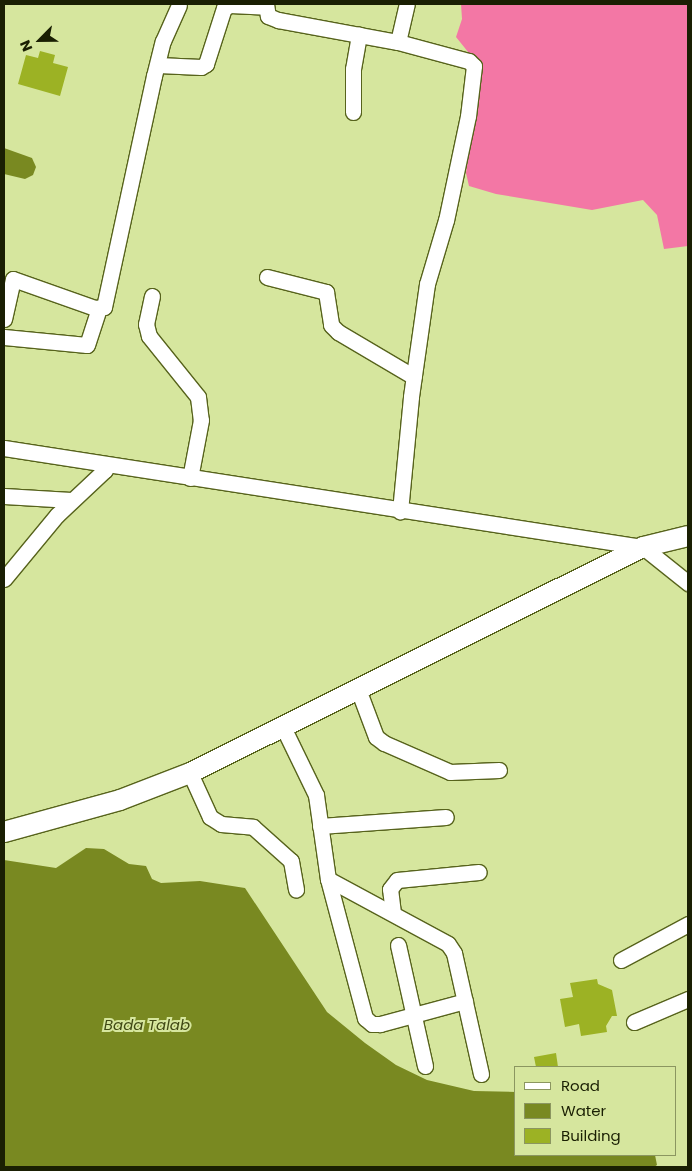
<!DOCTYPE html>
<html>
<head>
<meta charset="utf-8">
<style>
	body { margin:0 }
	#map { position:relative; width:692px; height:1171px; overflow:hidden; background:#d6e69e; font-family:Poppins,sans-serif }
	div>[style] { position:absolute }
	.forest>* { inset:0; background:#f377a5 }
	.water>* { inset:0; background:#798921 }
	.building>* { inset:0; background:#9cb224 }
	.roads { filter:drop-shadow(1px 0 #57631c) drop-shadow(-1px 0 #57631c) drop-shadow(0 1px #57631c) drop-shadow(0 -1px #57631c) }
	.minor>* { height:15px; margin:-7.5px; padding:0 7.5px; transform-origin:7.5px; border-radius:7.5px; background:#fff }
	.major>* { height:20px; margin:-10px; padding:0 10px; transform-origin:10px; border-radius:10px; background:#fff }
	span { translate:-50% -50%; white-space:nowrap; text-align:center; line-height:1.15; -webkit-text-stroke:4px #d6e69e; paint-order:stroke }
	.water-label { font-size:15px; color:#404914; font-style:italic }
	.frame { position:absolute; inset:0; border:5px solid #1a1f03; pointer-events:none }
	.legend { position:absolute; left:514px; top:1066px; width:162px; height:90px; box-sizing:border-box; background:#d6e69e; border:1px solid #8b9660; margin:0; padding:6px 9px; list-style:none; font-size:15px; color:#1a1f03 }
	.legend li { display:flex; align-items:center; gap:10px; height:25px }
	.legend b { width:25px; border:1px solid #8b9660 }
	.north { position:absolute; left:15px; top:15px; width:50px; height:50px; -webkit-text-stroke:4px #d6e69e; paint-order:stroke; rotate:247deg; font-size:14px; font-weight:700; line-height:20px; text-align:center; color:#1a1f03 }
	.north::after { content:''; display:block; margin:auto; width:18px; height:22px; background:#1a1f03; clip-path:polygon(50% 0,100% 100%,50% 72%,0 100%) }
</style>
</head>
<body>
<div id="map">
	<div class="forest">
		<div style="clip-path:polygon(461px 4px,688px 4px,688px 246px,664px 249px,657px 215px,643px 200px,592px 210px,496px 194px,469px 186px,466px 173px,481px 68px,456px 37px,462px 19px)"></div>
	</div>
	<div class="water">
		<div style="clip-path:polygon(4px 148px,32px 158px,36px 167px,33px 175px,25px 179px,4px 174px)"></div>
		<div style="clip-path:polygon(86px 848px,104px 849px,129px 864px,146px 866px,152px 879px,161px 883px,200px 881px,245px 888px,327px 1012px,365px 1043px,396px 1065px,427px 1080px,474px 1091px,516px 1092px,516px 1155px,655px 1155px,657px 1165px,654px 1167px,4px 1167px,4px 860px,56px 868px)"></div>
	</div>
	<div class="building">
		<div style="clip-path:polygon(40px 51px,55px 55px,53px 63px,68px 67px,60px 96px,18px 84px,26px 55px,38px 58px)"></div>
		<div style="clip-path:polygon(597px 979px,598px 984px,612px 990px,617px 1016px,612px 1016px,606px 1026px,607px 1032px,581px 1036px,579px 1024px,565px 1027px,560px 999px,573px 997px,570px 983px)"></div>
		<div style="clip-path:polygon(556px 1053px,558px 1067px,536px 1067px,534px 1057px)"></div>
	</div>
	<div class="roads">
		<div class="minor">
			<div style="left:266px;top:4px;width:12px;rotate:81deg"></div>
			<div style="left:268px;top:16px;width:11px;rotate:22deg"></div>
			<div style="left:278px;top:20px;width:122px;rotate:10.4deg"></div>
			<div style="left:398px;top:42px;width:73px;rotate:15deg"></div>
			<div style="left:469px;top:61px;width:7px;rotate:45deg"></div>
			<div style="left:474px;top:66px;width:50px;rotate:96.8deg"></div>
			<div style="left:468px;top:116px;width:106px;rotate:101.9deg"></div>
			<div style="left:446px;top:220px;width:67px;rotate:106.5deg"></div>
			<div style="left:427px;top:284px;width:114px;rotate:98.1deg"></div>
			<div style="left:411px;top:397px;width:115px;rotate:95.5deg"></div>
			<div style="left:398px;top:42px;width:39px;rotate:-77deg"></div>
			<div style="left:158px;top:65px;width:43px;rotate:2.7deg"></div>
			<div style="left:201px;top:67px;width:6px;rotate:-31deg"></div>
			<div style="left:206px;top:64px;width:59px;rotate:-72.2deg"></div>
			<div style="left:224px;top:8px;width:7px;rotate:-27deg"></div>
			<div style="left:230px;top:5px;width:36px;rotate:3deg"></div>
			<div style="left:353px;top:112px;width:43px;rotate:-90deg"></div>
			<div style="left:353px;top:69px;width:35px;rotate:-80deg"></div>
			<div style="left:267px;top:277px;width:61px;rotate:14.3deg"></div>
			<div style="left:326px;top:292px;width:33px;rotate:81deg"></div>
			<div style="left:331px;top:325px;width:10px;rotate:45deg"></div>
			<div style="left:338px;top:332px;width:88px;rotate:30.6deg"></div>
			<div style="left:152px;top:296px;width:29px;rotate:102deg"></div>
			<div style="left:146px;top:324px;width:12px;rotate:76deg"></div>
			<div style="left:149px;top:336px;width:78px;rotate:51.2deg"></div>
			<div style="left:198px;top:397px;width:23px;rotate:83deg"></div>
			<div style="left:201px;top:420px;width:59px;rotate:100.7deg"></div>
			<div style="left:4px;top:319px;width:41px;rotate:-77.3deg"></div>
			<div style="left:13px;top:279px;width:87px;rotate:19.5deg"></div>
			<div style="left:95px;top:308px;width:9px;rotate:-6deg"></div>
			<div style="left:104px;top:307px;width:236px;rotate:-77.8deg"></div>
			<div style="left:154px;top:76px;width:36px;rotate:-76deg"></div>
			<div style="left:163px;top:41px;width:39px;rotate:-66deg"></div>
			<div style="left:4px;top:337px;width:83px;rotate:5.5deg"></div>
			<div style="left:87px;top:345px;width:38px;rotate:-72deg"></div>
			<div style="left:4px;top:448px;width:647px;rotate:8.81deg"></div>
			<div style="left:643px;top:547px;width:58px;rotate:38.7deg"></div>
			<div style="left:4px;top:496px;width:67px;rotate:3.4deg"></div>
			<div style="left:4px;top:579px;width:83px;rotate:-50.4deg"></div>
			<div style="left:57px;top:515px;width:66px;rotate:-43.2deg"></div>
			<div style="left:105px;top:470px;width:5px;rotate:-68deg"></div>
			<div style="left:358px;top:689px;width:51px;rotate:69.4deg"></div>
			<div style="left:376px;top:737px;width:10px;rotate:37deg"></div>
			<div style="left:384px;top:743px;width:72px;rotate:23.7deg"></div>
			<div style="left:450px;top:772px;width:49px;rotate:-2.3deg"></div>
			<div style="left:283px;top:727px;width:76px;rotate:64.1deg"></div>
			<div style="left:316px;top:795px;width:85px;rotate:81.9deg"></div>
			<div style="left:328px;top:879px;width:144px;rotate:75.1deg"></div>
			<div style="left:365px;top:1018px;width:9px;rotate:41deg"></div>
			<div style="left:372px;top:1024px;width:8px"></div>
			<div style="left:380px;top:1024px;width:88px;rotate:-15.1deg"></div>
			<div style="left:190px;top:773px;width:48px;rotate:65.6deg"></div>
			<div style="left:210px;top:817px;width:13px;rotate:32deg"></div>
			<div style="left:221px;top:824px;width:32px;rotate:5deg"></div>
			<div style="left:253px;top:827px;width:51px;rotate:41.8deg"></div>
			<div style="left:291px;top:861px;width:29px;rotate:80deg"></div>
			<div style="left:320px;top:826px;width:126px;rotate:-4.1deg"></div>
			<div style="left:328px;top:879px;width:136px;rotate:28.4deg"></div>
			<div style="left:448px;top:944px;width:11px;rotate:56deg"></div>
			<div style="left:454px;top:953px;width:124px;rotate:77.4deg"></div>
			<div style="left:393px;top:913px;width:24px;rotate:-97deg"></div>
			<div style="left:390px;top:889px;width:11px;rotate:-52deg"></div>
			<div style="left:397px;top:880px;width:82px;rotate:-5.6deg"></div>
			<div style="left:398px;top:945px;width:124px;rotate:77.4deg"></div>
			<div style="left:621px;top:960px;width:76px;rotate:-28.2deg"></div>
			<div style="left:634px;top:1022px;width:59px;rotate:-23.1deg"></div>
		</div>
		<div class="major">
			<div style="left:4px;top:832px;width:120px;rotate:-15.4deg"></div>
			<div style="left:120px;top:800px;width:75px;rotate:-21.1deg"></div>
			<div style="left:190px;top:773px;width:506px;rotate:-26.51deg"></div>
			<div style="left:643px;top:547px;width:46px;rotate:-13.7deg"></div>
		</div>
	</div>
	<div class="water-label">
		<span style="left:147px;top:1025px">Bada Talab</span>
	</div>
	<div class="frame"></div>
	<ul class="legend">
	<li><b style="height:6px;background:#fff"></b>Road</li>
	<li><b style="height:14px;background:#798921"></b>Water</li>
	<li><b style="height:14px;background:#9cb224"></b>Building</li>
	</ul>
	<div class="north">N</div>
</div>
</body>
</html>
